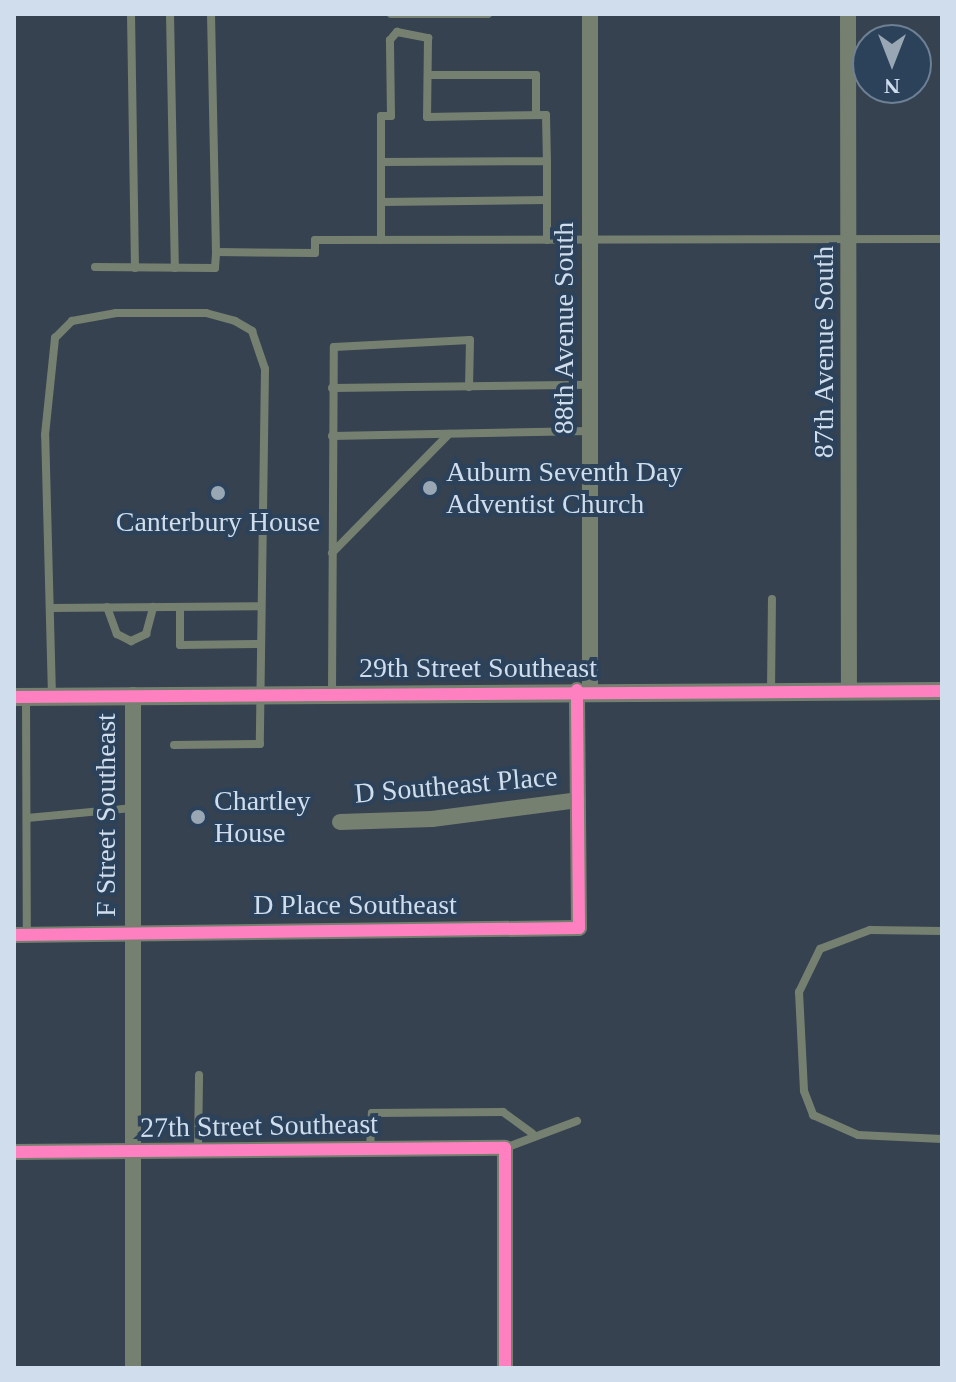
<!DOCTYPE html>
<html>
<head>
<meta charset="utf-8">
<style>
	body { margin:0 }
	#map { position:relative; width:956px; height:1382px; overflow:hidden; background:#364250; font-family:"Times New Roman",serif }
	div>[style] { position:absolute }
	.service>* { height:8px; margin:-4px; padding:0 4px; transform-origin:4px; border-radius:4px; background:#768071 }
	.minor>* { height:16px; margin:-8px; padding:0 8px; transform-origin:8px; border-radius:8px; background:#768071 }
	.tertiary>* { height:18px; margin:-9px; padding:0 9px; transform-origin:9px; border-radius:9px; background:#768071 }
	.cycleway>* { height:12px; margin:-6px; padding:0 6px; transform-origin:6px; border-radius:6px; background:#ff80c0 }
	.dots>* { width:22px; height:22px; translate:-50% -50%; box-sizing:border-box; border:4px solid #2b425a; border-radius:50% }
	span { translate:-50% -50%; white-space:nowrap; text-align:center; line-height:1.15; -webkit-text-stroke:8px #2b425a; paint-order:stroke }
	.street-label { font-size:28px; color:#cfddec }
	.poi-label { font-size:28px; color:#cfddec }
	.left { translate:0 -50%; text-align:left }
	.frame { position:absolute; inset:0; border:16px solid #cfddec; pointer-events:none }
	.north { position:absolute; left:852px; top:24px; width:80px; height:80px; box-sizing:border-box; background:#2b425a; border:2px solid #6d8094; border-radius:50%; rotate:180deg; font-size:22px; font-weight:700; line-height:32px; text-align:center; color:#cfddec }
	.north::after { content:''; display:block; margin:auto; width:28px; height:36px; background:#99a7b5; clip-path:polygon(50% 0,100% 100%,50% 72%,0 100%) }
</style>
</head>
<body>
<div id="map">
	<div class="service">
		<div style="left:131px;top:14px;width:254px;rotate:89.1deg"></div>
		<div style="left:170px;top:14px;width:254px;rotate:88.9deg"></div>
		<div style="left:211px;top:14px;width:238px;rotate:88.8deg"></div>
		<div style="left:391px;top:14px;width:97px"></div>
		<div style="left:428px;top:75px;width:108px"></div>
		<div style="left:536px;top:75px;width:40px;rotate:90deg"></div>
		<div style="left:381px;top:162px;width:166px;rotate:-0.3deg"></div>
		<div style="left:547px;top:161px;width:79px;rotate:90deg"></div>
		<div style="left:381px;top:202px;width:166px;rotate:-0.7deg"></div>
		<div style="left:381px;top:240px;width:124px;rotate:-90deg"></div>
		<div style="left:381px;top:116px;width:10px"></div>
		<div style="left:391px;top:116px;width:76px;rotate:-90.8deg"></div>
		<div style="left:390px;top:40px;width:11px;rotate:-49deg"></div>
		<div style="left:397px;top:32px;width:32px;rotate:11deg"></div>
		<div style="left:428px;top:38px;width:79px;rotate:90.7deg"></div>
		<div style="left:427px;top:117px;width:119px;rotate:-1deg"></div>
		<div style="left:546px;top:115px;width:46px;rotate:88.8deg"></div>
		<div style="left:95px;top:267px;width:120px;rotate:0.5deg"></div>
		<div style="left:215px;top:268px;width:16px;rotate:-86deg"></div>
		<div style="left:216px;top:252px;width:99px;rotate:0.6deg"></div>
		<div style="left:315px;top:253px;width:13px;rotate:-90deg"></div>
		<div style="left:315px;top:240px;width:627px;rotate:-0.09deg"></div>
		<div style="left:332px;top:388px;width:257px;rotate:-0.7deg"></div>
		<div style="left:332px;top:436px;width:257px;rotate:-1.1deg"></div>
		<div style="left:332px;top:553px;width:167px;rotate:-45.5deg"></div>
		<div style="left:107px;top:607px;width:29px;rotate:70deg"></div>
		<div style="left:117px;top:634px;width:16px;rotate:27deg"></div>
		<div style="left:131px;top:641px;width:17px;rotate:-25deg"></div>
		<div style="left:146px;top:634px;width:28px;rotate:-75deg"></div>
		<div style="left:180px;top:607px;width:38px;rotate:90deg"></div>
		<div style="left:180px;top:645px;width:80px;rotate:-0.7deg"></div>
		<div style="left:51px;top:608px;width:209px;rotate:-0.5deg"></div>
		<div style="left:771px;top:691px;width:92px;rotate:-89.4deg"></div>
		<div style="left:332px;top:693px;width:346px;rotate:-89.7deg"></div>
		<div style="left:334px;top:347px;width:136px;rotate:-2.9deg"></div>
		<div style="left:470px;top:340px;width:47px;rotate:91.2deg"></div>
		<div style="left:52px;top:696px;width:261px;rotate:-91.5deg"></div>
		<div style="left:45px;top:435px;width:98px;rotate:-84.1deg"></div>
		<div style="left:55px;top:338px;width:24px;rotate:-45deg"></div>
		<div style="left:72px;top:321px;width:45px;rotate:-10.3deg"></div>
		<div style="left:116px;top:313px;width:90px"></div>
		<div style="left:206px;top:313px;width:30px;rotate:15deg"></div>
		<div style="left:235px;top:321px;width:20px;rotate:30deg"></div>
		<div style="left:252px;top:331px;width:40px;rotate:71.1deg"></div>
		<div style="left:265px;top:369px;width:375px;rotate:90.8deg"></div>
		<div style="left:260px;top:744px;width:86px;rotate:179.3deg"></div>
		<div style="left:26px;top:697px;width:237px;rotate:89.8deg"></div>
		<div style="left:27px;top:818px;width:105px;rotate:-5.4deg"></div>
		<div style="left:942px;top:931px;width:72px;rotate:-179.2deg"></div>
		<div style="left:870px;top:930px;width:53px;rotate:159.2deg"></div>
		<div style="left:820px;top:949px;width:48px;rotate:116deg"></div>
		<div style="left:799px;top:992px;width:99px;rotate:87.1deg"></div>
		<div style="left:804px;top:1091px;width:26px;rotate:69deg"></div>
		<div style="left:813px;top:1115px;width:49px;rotate:24deg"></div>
		<div style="left:858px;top:1135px;width:84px;rotate:2.7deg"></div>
		<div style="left:505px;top:1148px;width:77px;rotate:-20.6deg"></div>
		<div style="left:370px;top:1149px;width:36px;rotate:-87deg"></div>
		<div style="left:372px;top:1113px;width:131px;rotate:-0.4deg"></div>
		<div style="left:503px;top:1112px;width:36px;rotate:36deg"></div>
		<div style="left:198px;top:1150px;width:75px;rotate:-89.2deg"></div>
	</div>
	<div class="minor">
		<div style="left:590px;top:14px;width:676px;rotate:90deg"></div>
		<div style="left:848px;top:14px;width:677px;rotate:89.92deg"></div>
		<div style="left:133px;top:695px;width:673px;rotate:90deg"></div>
		<div style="left:340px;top:822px;width:92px;rotate:-1.9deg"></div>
		<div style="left:432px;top:819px;width:147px;rotate:-7.4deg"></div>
		<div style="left:14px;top:935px;width:565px;rotate:-0.71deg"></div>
		<div style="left:579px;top:928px;width:238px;rotate:-90.5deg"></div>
		<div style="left:14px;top:1152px;width:491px;rotate:-0.5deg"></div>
		<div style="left:505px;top:1148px;width:220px;rotate:90deg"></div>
	</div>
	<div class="tertiary">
		<div style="left:14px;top:697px;width:928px;rotate:-0.37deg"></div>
	</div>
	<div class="cycleway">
		<div style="left:14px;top:697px;width:928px;rotate:-0.37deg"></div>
		<div style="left:14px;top:935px;width:565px;rotate:-0.71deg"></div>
		<div style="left:579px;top:928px;width:238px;rotate:-90.5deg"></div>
		<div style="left:14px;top:1152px;width:491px;rotate:-0.5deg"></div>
		<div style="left:505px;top:1148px;width:220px;rotate:90deg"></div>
	</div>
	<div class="dots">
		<div style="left:430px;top:488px;background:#99a7b5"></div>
		<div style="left:218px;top:493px;background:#99a7b5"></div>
		<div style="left:198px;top:817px;background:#99a7b5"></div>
	</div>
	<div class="street-label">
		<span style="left:564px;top:328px;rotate:-90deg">88th Avenue South</span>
		<span style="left:824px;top:352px;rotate:-90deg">87th Avenue South</span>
		<span style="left:478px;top:668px">29th Street Southeast</span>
		<span style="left:456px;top:785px;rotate:-5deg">D Southeast Place</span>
		<span style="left:106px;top:815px;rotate:-90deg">F Street Southeast</span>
		<span style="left:355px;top:905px">D Place Southeast</span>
		<span style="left:259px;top:1126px;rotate:-1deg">27th Street Southeast</span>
	</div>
	<div class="poi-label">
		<span class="left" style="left:446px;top:488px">Auburn Seventh Day<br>Adventist Church</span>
		<span style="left:218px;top:522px">Canterbury House</span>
		<span class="left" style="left:214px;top:817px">Chartley<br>House</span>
	</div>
	<div class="frame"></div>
	<div class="north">N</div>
</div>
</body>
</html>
